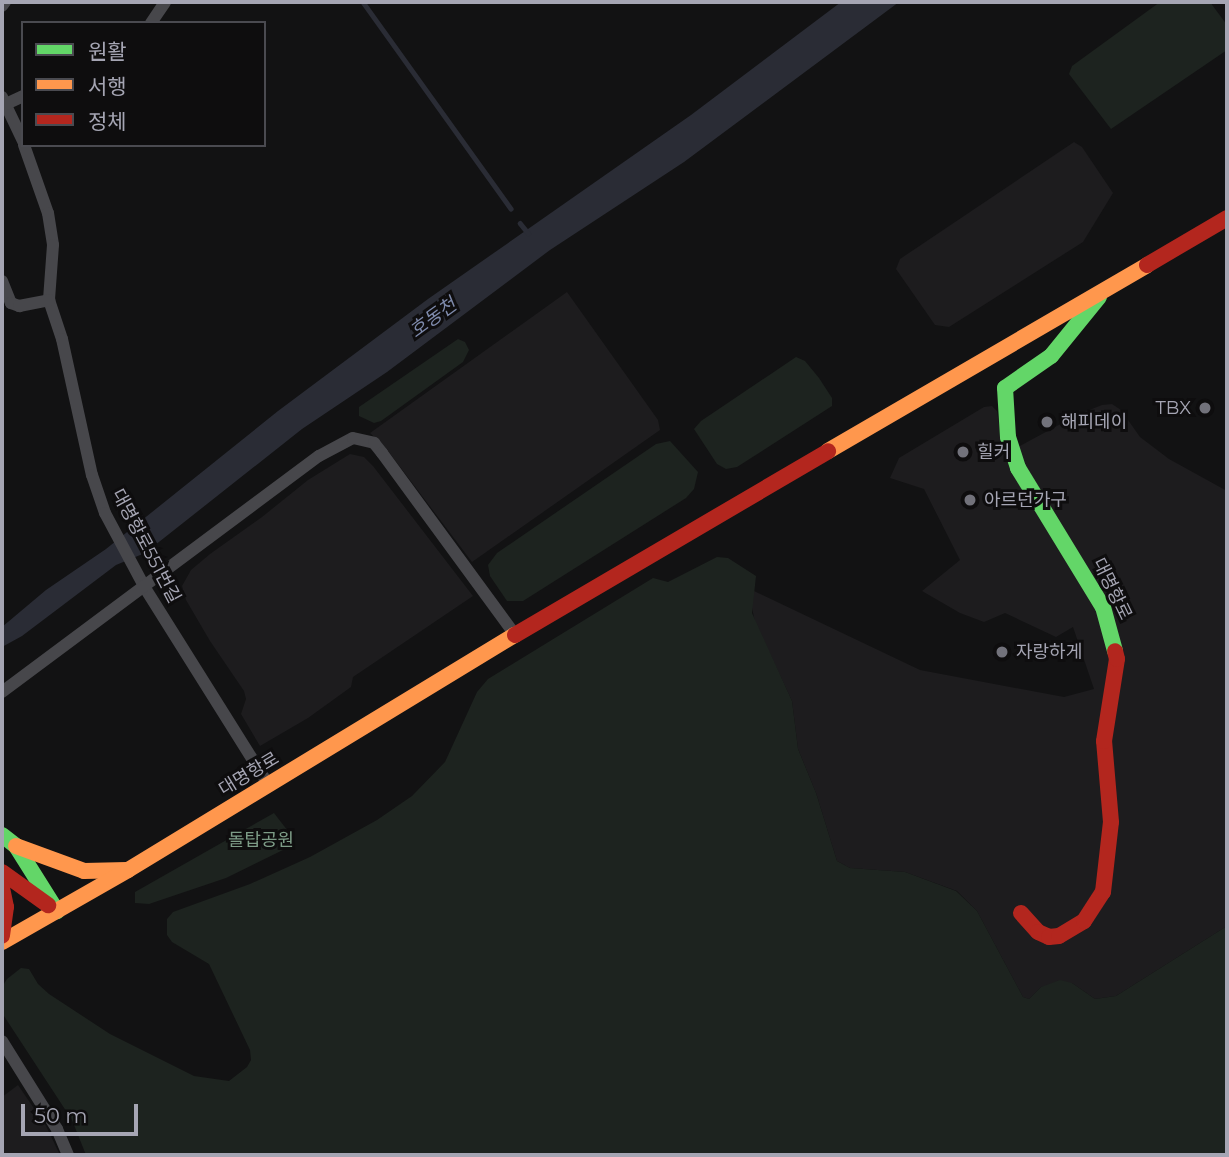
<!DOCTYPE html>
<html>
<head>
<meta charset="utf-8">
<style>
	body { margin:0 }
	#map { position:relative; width:1229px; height:1157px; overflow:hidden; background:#121213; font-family:Montserrat,"Noto Sans KR",sans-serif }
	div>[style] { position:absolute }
	.built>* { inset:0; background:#1d1c1e }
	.green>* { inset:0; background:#1d231f }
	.water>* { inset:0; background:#2a2c35 }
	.stream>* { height:4.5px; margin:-2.25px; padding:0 2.25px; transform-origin:2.25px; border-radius:2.25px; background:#2a2c35 }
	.street>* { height:12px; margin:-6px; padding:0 6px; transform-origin:6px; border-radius:6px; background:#47474b }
	.fast>* { height:16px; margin:-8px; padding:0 8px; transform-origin:8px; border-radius:8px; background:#63d668 }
	.slow>* { height:16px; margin:-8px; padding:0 8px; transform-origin:8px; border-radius:8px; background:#ff974d }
	.jam>* { height:16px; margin:-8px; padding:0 8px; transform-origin:8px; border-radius:8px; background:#b3261e }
	.dots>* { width:19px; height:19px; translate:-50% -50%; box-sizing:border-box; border:4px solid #0e0d0e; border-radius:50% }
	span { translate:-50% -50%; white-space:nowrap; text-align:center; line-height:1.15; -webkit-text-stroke:6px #0e0d0e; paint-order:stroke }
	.poi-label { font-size:18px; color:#a5a5b3 }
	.right { translate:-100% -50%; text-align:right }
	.left { translate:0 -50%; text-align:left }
	.street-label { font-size:18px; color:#a5a5b3 }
	.park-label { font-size:18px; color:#7d9c87 }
	.water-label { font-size:19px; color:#7e8aab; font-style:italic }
	.frame { position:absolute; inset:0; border:4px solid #a5a5b3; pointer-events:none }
	.legend { position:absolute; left:21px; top:21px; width:245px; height:126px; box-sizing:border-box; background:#0e0d0e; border:2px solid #4a4a50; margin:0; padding:9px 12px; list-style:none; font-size:21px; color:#a5a5b3 }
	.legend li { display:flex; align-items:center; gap:14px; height:35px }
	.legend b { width:35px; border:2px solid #4a4a50 }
	.scale { position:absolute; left:21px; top:1104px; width:117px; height:32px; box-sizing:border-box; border:4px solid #a5a5b3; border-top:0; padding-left:9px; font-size:21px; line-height:24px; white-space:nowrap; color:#a5a5b3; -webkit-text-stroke:5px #0e0d0e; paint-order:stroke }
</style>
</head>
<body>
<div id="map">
	<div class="built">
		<div style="clip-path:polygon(1074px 142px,1082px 147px,1113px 193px,1083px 242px,949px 327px,935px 325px,896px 269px,900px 259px)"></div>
		<div style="clip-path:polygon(567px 292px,658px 420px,660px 430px,472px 562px,385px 447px,370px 433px)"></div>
		<div style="clip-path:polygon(1112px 404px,1121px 410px,1140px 437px,1169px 459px,1227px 491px,1227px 926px,1116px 996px,1095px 999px,1072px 983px,1041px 987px,1029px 999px,1023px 997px,977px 911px,957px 891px,905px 872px,850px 868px,837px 861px,816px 793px,798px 749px,792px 701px,755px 622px,751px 603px,754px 591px,920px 670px,1064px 697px,1094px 689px,1073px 627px,1056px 637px,1005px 613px,984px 622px,960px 613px,922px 591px,960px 560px,924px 489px,890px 478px,899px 458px,984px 407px,992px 406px,997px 411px,1003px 451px,1018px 447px,1079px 414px,1102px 405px)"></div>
		<div style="clip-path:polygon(350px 454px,364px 457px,373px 466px,473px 596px,353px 677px,351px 687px,308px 718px,260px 746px,241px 714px,246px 699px,244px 691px,210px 641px,186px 600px,182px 586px,191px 570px,210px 554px,262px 517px,308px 480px)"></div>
		<div style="clip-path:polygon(18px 1085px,46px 1126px,60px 1155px,2px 1155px,2px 1097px)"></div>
	</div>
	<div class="green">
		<div style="clip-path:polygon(1160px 2px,1210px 2px,1227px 25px,1227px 50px,1111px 129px,1069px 74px,1072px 66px)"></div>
		<div style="clip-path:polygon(458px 339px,465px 342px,469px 350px,463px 362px,381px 421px,374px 423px,359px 416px,359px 407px)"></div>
		<div style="clip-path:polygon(796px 357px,805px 361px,819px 378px,832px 398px,832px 406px,737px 467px,726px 469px,717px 464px,694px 429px,701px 421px)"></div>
		<div style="clip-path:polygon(670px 441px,698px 472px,694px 489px,686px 498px,523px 601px,507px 601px,490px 576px,488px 565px,497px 553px,656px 444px)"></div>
		<div style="clip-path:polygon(717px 557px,728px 558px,756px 576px,752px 613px,792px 701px,798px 749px,816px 793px,837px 861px,850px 868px,905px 872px,956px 891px,977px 911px,1023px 997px,1029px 999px,1041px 987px,1060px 980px,1072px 983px,1095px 999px,1116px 996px,1227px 926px,1227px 1155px,86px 1155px,72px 1120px,2px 1013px,2px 987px,7px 979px,21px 968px,29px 969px,38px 984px,49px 994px,110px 1034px,194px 1076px,229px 1081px,247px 1067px,251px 1060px,250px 1050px,209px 964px,172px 942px,167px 935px,167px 919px,173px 912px,250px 884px,310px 857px,377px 820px,412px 796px,445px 762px,477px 692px,488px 679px,653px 578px,668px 582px)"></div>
		<div style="clip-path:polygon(274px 813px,291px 835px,289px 847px,226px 878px,149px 904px,135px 903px,135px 892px)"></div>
	</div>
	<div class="water">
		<div style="clip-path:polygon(841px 2px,899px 2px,684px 162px,550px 250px,387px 372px,302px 429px,145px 553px,116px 565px,22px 636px,2px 647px,2px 627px,46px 590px,106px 549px,278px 411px,428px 299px,691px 115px)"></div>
	</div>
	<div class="stream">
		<div style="left:363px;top:2px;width:254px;rotate:54.4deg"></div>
		<div style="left:520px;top:223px;width:13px;rotate:51deg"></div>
	</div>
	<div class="street">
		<div style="left:2px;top:6px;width:5px;rotate:-53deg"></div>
		<div style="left:151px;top:23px;width:25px;rotate:-56deg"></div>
		<div style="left:2px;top:97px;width:49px;rotate:64.5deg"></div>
		<div style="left:6px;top:104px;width:19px;rotate:-25deg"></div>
		<div style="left:24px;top:145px;width:72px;rotate:70.6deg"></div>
		<div style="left:48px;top:213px;width:32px;rotate:81deg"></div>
		<div style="left:53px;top:245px;width:55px;rotate:94.2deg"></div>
		<div style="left:49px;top:300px;width:41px;rotate:71.6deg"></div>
		<div style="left:62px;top:339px;width:139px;rotate:77.6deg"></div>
		<div style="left:92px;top:475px;width:40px;rotate:71.1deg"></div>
		<div style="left:105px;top:513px;width:85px;rotate:61.9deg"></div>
		<div style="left:145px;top:588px;width:231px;rotate:57.9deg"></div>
		<div style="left:2px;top:281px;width:24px;rotate:68deg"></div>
		<div style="left:11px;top:303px;width:9px;rotate:21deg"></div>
		<div style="left:19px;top:306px;width:31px;rotate:-11deg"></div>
		<div style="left:2px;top:692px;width:395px;rotate:-36.7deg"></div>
		<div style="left:319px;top:456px;width:38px;rotate:-28deg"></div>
		<div style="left:353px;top:438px;width:22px;rotate:13deg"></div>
		<div style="left:374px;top:443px;width:13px;rotate:51deg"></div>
		<div style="left:382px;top:453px;width:227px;rotate:53.8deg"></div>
		<div style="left:2px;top:1041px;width:104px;rotate:58deg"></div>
		<div style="left:57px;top:1129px;width:28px;rotate:67deg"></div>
	</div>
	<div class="fast">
		<div style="left:1099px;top:297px;width:76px;rotate:129.1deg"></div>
		<div style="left:1051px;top:356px;width:56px;rotate:145.2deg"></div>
		<div style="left:1005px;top:388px;width:49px;rotate:86.5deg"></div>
		<div style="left:1008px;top:437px;width:33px;rotate:72deg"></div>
		<div style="left:1018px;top:468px;width:163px;rotate:58.6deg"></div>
		<div style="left:1103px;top:607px;width:46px;rotate:74.7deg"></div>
		<div style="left:2px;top:835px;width:18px;rotate:38deg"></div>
		<div style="left:16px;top:846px;width:77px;rotate:57.8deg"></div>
	</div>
	<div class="slow">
		<div style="left:828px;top:451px;width:369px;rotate:-30.2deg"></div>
		<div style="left:16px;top:846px;width:72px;rotate:20.2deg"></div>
		<div style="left:84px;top:871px;width:43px;rotate:-1.3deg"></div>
		<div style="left:2px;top:942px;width:145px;rotate:-29.7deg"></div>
		<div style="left:128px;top:870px;width:453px;rotate:-31.3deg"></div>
	</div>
	<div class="jam">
		<div style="left:1147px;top:265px;width:93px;rotate:-30.4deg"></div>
		<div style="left:515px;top:635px;width:363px;rotate:-30.4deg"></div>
		<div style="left:2px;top:872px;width:57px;rotate:35.7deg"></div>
		<div style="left:2px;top:888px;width:19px;rotate:78deg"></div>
		<div style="left:6px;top:907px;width:29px;rotate:98deg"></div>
		<div style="left:1021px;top:913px;width:25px;rotate:48deg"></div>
		<div style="left:1038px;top:932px;width:12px;rotate:24deg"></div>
		<div style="left:1049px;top:937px;width:10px;rotate:-6deg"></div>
		<div style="left:1059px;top:936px;width:29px;rotate:-31deg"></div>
		<div style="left:1084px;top:921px;width:35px;rotate:-57deg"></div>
		<div style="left:1103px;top:892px;width:70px;rotate:-83.5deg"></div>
		<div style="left:1111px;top:822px;width:81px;rotate:-94.9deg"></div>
		<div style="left:1104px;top:741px;width:83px;rotate:-81deg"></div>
		<div style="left:1117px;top:659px;width:8px;rotate:-104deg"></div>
	</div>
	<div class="dots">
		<div style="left:1205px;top:408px;background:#72727b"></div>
		<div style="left:1047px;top:422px;background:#72727b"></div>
		<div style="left:963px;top:452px;background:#72727b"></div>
		<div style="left:970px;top:500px;background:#72727b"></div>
		<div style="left:1002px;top:652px;background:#72727b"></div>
	</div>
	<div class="poi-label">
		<span class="right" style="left:1191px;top:408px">TBX</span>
		<span class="left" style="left:1061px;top:422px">해피데이</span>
		<span class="left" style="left:977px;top:452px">힐커</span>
		<span class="left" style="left:984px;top:500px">아르던가구</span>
		<span class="left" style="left:1016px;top:652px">자랑하게</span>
	</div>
	<div class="street-label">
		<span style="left:146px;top:546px;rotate:62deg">대명항로551번길</span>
		<span style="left:1112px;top:589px;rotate:64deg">대명항로</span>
		<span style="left:249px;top:774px;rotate:-31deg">대명항로</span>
	</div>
	<div class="park-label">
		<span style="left:261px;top:840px">돌탑공원</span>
	</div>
	<div class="water-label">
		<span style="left:433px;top:318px;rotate:-36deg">호동천</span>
	</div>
	<div class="frame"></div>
	<ul class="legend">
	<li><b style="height:9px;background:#63d668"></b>원활</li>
	<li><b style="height:9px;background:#ff974d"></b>서행</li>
	<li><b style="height:9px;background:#b3261e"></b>정체</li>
	</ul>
	<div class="scale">50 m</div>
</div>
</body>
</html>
